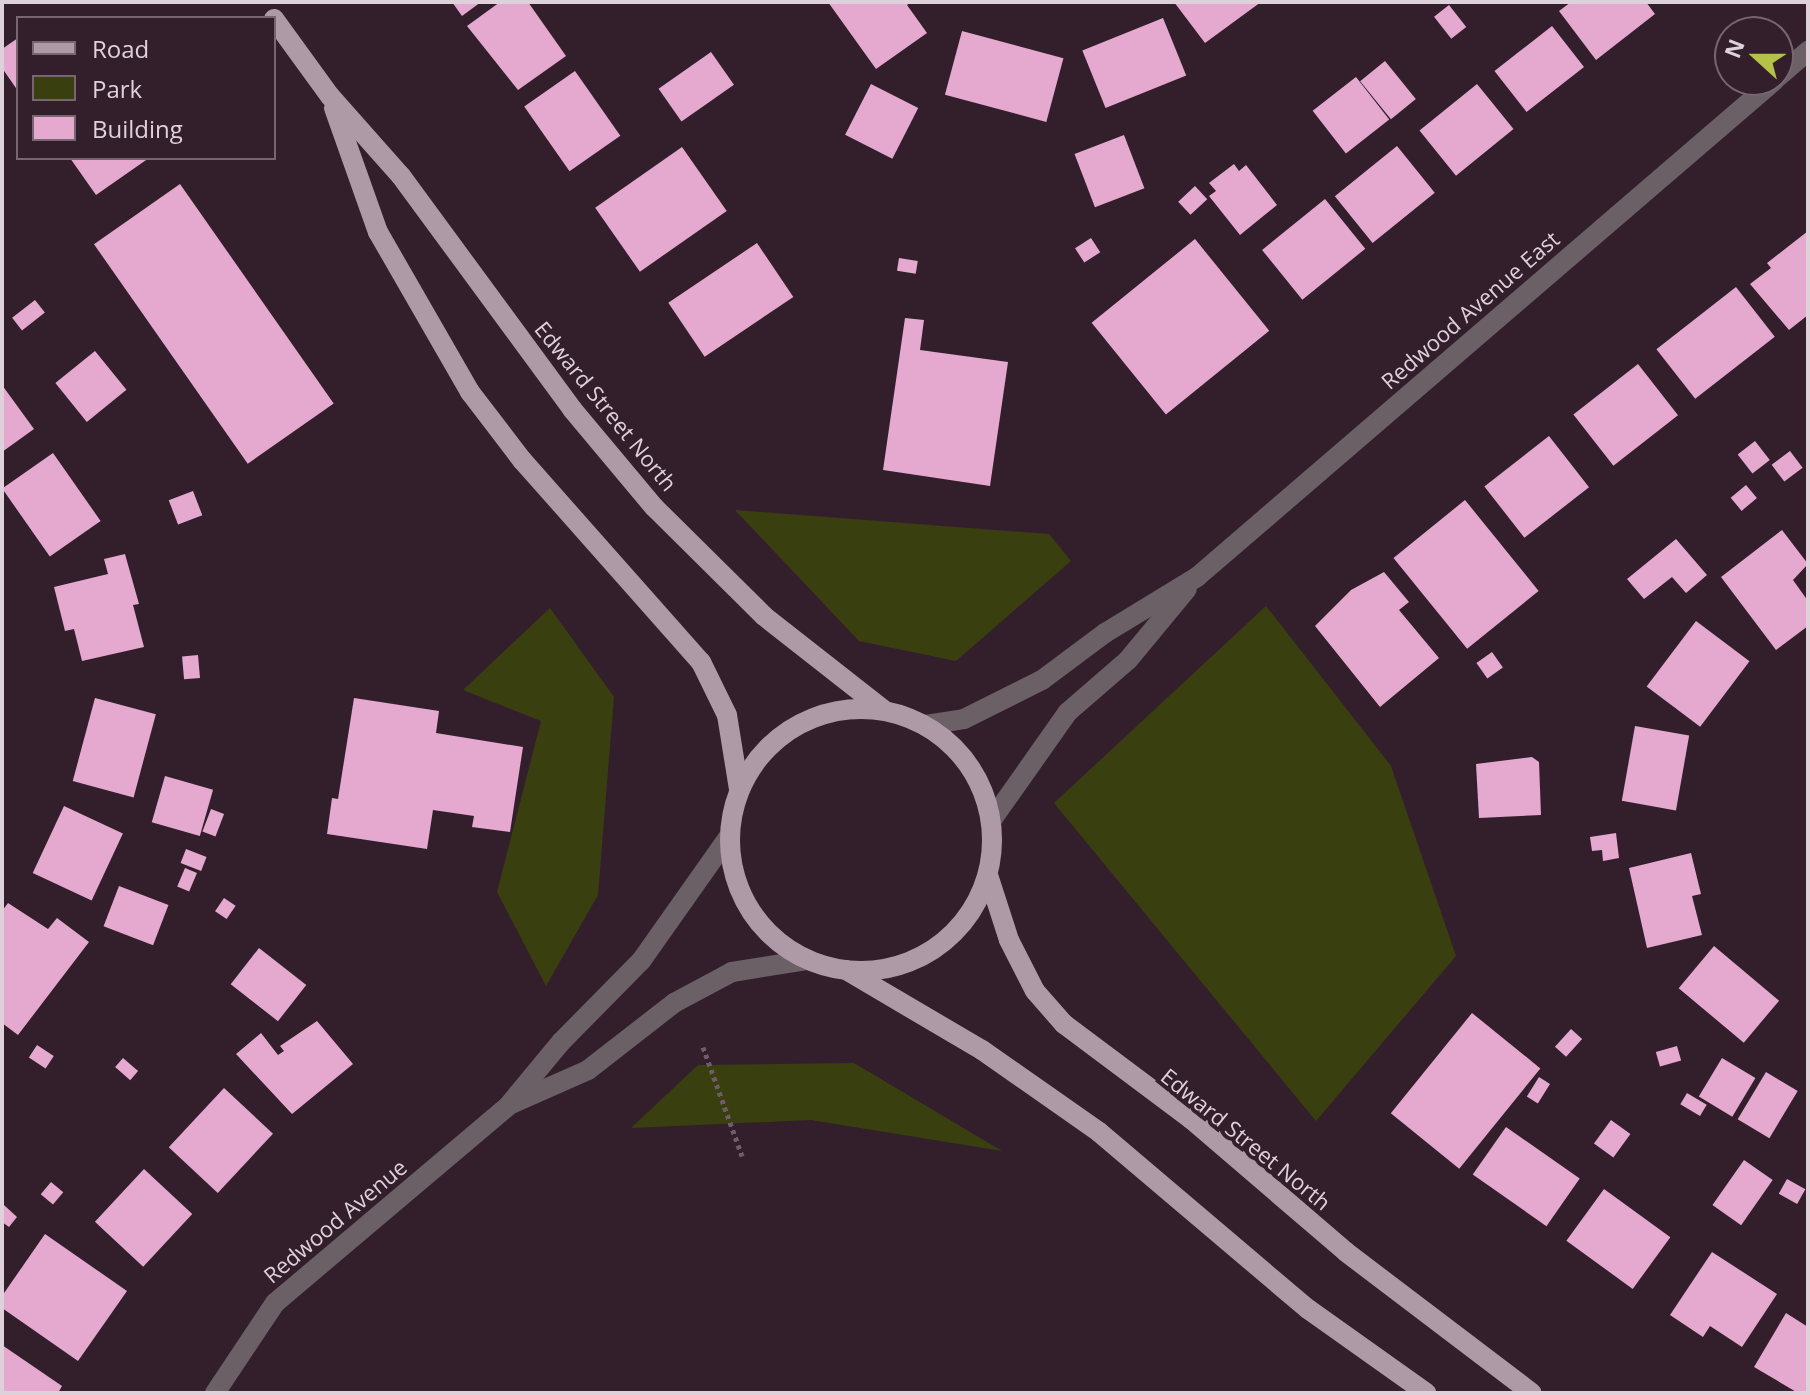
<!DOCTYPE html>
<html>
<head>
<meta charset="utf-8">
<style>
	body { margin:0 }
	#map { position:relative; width:1810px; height:1395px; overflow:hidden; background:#331f2c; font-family:"Open Sans",sans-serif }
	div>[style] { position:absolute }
	.green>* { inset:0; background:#3a3f0f }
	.building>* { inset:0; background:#e5a8cf; transform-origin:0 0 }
	.path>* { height:5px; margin-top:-2.5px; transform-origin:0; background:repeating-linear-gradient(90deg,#6e5c67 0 4px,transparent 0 8px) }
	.minor>* { height:20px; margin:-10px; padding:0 10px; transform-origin:10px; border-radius:10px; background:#6a6066 }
	.major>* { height:20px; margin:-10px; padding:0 10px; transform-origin:10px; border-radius:10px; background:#ae99a6 }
	.major>.ring { margin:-10px; padding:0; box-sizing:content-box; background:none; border:20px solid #ae99a6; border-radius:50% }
	span { translate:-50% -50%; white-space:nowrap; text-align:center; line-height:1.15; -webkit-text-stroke:8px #331f2c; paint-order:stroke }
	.street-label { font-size:22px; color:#ded1d9 }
	.frame { position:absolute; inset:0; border:4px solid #ded1d9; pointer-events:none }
	.legend { position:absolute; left:16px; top:16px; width:260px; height:144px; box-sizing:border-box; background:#331f2c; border:2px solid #776671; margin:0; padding:10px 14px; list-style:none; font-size:24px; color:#ded1d9 }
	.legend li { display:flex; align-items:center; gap:16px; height:40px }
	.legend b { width:40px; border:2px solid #776671 }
	.north { position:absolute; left:1714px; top:16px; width:80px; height:80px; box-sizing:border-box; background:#331f2c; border:2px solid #776671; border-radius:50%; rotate:291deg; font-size:22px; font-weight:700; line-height:32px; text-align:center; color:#ded1d9 }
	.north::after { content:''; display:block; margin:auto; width:28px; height:36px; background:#b5c24a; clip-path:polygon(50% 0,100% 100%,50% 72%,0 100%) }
</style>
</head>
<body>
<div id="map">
	<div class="green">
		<div style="clip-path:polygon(735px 510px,1049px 534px,1071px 561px,956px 661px,859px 641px)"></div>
		<div style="clip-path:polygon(1266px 606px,1391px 766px,1456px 956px,1316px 1121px,1054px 803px)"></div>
		<div style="clip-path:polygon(550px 608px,614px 697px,598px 895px,546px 986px,497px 892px,541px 721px,463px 690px)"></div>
		<div style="clip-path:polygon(854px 1063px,1002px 1151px,811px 1120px,631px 1128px,698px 1065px)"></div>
	</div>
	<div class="building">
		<div style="clip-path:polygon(452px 2px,481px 2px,462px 16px)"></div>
		<div style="clip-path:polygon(500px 2px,528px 2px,566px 56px,518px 90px,467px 26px)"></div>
		<div style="clip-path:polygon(828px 2px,911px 2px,907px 5px,927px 33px,876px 69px)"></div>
		<div style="clip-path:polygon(1174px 2px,1261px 2px,1205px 43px)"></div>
		<div style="clip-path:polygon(1571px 2px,1646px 2px,1655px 14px,1596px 60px,1559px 11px)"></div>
		<div style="left:1449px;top:5px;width:28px;height:19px;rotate:52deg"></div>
		<div style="left:1163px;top:18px;width:62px;height:87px;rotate:68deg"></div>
		<div style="left:1552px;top:26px;width:52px;height:73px;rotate:52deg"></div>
		<div style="left:962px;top:31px;width:105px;height:66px;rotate:15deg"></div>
		<div style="clip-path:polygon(18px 38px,18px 91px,2px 68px,2px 49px)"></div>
		<div style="left:711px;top:52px;width:40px;height:64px;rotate:55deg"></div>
		<div style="left:1385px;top:61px;width:49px;height:32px;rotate:51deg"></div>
		<div style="left:575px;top:71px;width:79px;height:62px;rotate:55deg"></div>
		<div style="left:1356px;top:77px;width:54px;height:55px;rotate:52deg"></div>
		<div style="left:871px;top:84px;width:53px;height:57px;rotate:27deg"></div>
		<div style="left:1477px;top:84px;width:58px;height:74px;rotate:51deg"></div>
		<div style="left:1124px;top:135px;width:57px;height:53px;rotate:69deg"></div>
		<div style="left:1397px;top:146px;width:60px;height:80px;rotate:51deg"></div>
		<div style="left:682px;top:147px;width:78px;height:106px;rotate:55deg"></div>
		<div style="clip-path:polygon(70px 158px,149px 158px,96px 195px)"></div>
		<div style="clip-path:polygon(1234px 164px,1239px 171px,1246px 165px,1277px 205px,1240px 235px,1209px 196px,1216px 191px,1209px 183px)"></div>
		<div style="left:180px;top:184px;width:268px;height:105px;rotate:55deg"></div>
		<div style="left:1195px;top:186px;width:18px;height:23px;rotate:47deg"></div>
		<div style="left:1325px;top:199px;width:64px;height:81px;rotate:51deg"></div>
		<div style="clip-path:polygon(1808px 231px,1808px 315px,1789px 330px,1750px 284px,1771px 268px,1767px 263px)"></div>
		<div style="left:1091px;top:238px;width:17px;height:19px;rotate:57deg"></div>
		<div style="left:1195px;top:239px;width:118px;height:133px;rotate:51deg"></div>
		<div style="left:757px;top:243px;width:65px;height:107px;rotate:56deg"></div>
		<div style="left:899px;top:258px;width:19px;height:13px;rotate:9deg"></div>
		<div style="left:1736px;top:287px;width:63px;height:101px;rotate:52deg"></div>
		<div style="left:35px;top:300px;width:16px;height:29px;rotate:52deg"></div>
		<div style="clip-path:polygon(905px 318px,924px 320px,920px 350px,1008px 362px,990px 486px,883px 470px)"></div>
		<div style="left:95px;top:351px;width:50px;height:51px;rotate:51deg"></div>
		<div style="left:1638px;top:364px;width:65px;height:82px;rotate:52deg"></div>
		<div style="clip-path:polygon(2px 385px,34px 429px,2px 452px)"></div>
		<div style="left:1549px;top:436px;width:65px;height:82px;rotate:52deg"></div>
		<div style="left:1755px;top:441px;width:24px;height:22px;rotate:52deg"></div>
		<div style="left:1790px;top:451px;width:21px;height:23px;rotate:53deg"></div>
		<div style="left:53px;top:453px;width:83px;height:62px;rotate:55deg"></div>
		<div style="left:1746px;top:485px;width:17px;height:20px;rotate:50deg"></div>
		<div style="left:193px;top:491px;width:26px;height:26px;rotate:69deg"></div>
		<div style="left:1465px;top:500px;width:117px;height:92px;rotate:51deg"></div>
		<div style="clip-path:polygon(1782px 530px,1808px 564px,1793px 580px,1808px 601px,1808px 626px,1776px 650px,1721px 577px)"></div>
		<div style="clip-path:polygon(1676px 539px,1707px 575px,1686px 593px,1672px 577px,1644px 599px,1627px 579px)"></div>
		<div style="clip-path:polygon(125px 554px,139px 604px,133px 605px,144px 647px,82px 661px,74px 629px,65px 631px,54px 587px,108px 574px,104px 559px)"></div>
		<div style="clip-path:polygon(1384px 572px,1409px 602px,1399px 610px,1439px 658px,1380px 707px,1315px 626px,1351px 590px)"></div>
		<div style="left:1696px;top:621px;width:67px;height:82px;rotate:37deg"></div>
		<div style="left:1492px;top:652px;width:19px;height:19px;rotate:55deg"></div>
		<div style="left:198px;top:655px;width:23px;height:16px;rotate:85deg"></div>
		<div style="left:95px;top:698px;width:63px;height:86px;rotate:15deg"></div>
		<div style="clip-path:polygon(354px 698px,439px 711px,436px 733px,523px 747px,510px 832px,472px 827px,474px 816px,433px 810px,427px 849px,327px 834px,332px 798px,338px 799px)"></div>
		<div style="left:1635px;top:726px;width:55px;height:76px;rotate:10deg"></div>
		<div style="clip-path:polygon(1532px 757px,1539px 762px,1541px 815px,1479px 818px,1476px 764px)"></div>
		<div style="left:165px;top:776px;width:50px;height:48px;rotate:16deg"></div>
		<div style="left:64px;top:806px;width:65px;height:74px;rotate:25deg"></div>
		<div style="left:211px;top:809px;width:14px;height:24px;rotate:21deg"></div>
		<div style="clip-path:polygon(1616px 833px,1619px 858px,1603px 861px,1602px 850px,1592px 851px,1590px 837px)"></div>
		<div style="left:186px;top:849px;width:22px;height:15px;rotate:21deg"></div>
		<div style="clip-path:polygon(1691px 853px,1701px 894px,1692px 896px,1702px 935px,1647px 948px,1629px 868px)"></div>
		<div style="left:185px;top:868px;width:13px;height:20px;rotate:23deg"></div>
		<div style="left:119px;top:886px;width:53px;height:43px;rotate:21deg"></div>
		<div style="left:224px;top:898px;width:14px;height:16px;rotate:34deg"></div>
		<div style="clip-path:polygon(8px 903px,48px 929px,57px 918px,89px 942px,18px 1035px,2px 1023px,2px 911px)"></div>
		<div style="left:1714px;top:946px;width:85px;height:55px;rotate:40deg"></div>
		<div style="left:259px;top:948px;width:60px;height:46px;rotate:38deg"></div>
		<div style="left:1472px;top:1013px;width:88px;height:129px;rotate:39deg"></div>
		<div style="clip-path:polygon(317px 1021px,353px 1064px,292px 1114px,236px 1054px,261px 1033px,278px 1055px,284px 1051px,280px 1046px)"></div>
		<div style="left:1571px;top:1029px;width:15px;height:24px;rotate:42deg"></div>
		<div style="left:37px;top:1045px;width:20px;height:15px;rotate:33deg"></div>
		<div style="left:1677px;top:1046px;width:15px;height:22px;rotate:74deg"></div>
		<div style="left:123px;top:1058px;width:20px;height:12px;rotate:41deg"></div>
		<div style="left:1722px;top:1058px;width:39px;height:45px;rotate:31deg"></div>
		<div style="left:1766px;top:1072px;width:37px;height:55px;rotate:31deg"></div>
		<div style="left:1539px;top:1077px;width:13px;height:23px;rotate:32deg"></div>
		<div style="left:224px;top:1088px;width:67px;height:81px;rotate:43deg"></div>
		<div style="left:1687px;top:1093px;width:23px;height:13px;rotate:31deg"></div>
		<div style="left:1611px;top:1120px;width:24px;height:29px;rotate:36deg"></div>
		<div style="left:1506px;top:1127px;width:90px;height:58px;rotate:35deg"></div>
		<div style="left:1744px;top:1160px;width:35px;height:55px;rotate:35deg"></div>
		<div style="left:144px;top:1169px;width:66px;height:72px;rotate:43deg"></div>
		<div style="left:1787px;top:1179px;width:21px;height:17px;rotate:29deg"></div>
		<div style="left:51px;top:1182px;width:16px;height:16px;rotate:40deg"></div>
		<div style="left:1604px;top:1189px;width:82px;height:64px;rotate:36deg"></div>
		<div style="clip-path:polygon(4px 1205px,17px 1217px,9px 1227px,2px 1222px)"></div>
		<div style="clip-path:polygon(45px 1234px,127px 1291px,78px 1361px,2px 1308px,2px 1296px)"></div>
		<div style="clip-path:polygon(1712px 1252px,1777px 1294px,1742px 1347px,1710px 1326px,1703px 1337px,1670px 1315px)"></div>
		<div style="clip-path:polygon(1786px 1313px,1808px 1327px,1808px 1393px,1798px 1393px,1754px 1367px)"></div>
		<div style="clip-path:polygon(2px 1345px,62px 1386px,58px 1393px,2px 1393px)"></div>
	</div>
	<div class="path">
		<div style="left:703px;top:1047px;width:116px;rotate:70.3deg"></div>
	</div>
	<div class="minor">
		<div style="left:1778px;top:77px;width:40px;rotate:-41deg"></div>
		<div style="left:926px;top:725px;width:38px;rotate:-9deg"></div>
		<div style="left:964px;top:719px;width:87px;rotate:-26.6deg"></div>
		<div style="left:1042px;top:680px;width:79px;rotate:-36.7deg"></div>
		<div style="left:1105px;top:633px;width:108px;rotate:-31.3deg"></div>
		<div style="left:1197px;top:577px;width:762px;rotate:-40.69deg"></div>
		<div style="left:991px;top:821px;width:133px;rotate:-54.8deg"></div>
		<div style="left:1068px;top:712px;width:79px;rotate:-40.9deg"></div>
		<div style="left:1128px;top:660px;width:92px;rotate:-50.3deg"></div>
		<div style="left:511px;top:1104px;width:84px;rotate:-23.8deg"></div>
		<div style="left:588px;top:1070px;width:109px;rotate:-37.9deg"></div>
		<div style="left:674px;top:1003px;width:66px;rotate:-28.1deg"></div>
		<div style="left:732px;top:972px;width:77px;rotate:-9deg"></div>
		<div style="left:215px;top:1393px;width:108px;rotate:-56.3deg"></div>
		<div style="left:275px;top:1303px;width:305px;rotate:-40.2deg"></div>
		<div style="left:508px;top:1106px;width:83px;rotate:-50.4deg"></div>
		<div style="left:561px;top:1042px;width:114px;rotate:-45.4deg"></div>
		<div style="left:641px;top:961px;width:154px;rotate:-54.8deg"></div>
	</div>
	<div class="major">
		<div style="left:274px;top:19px;width:95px;rotate:54deg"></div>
		<div style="left:330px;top:96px;width:107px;rotate:48.4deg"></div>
		<div style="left:401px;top:176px;width:289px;rotate:53.7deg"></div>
		<div style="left:572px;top:409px;width:128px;rotate:50.1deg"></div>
		<div style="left:654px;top:507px;width:155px;rotate:44.7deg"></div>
		<div style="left:764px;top:616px;width:152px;rotate:38.1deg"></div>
		<div style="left:334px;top:108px;width:132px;rotate:70.5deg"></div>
		<div style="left:378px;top:232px;width:185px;rotate:60.1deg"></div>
		<div style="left:470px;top:392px;width:86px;rotate:52.6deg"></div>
		<div style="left:522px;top:460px;width:270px;rotate:48.5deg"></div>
		<div style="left:701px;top:662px;width:59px;rotate:63.9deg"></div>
		<div style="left:727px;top:715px;width:75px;rotate:80.8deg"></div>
		<div class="ring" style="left:730px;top:709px;width:242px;height:242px"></div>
		<div style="left:988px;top:875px;width:68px;rotate:72.1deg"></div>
		<div style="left:1009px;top:940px;width:57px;rotate:63deg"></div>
		<div style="left:1035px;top:991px;width:44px;rotate:48.7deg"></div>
		<div style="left:1064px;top:1024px;width:159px;rotate:36.8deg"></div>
		<div style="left:1191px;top:1119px;width:204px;rotate:40.6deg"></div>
		<div style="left:1346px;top:1252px;width:233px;rotate:37.2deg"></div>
		<div style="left:846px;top:970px;width:158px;rotate:30.5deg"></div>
		<div style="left:982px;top:1050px;width:143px;rotate:35deg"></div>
		<div style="left:1099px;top:1132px;width:274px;rotate:40.3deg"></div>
		<div style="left:1308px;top:1309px;width:145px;rotate:35.4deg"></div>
	</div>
	<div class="street-label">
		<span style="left:1470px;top:310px;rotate:-41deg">Redwood Avenue East</span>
		<span style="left:606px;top:406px;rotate:51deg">Edward Street North</span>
		<span style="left:1246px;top:1139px;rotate:39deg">Edward Street North</span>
		<span style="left:335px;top:1221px;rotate:-40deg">Redwood Avenue</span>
	</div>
	<div class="frame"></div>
	<ul class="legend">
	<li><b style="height:10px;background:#ae99a6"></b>Road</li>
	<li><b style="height:22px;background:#3a3f0f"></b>Park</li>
	<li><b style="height:22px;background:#e5a8cf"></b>Building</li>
	</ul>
	<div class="north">N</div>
</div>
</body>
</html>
